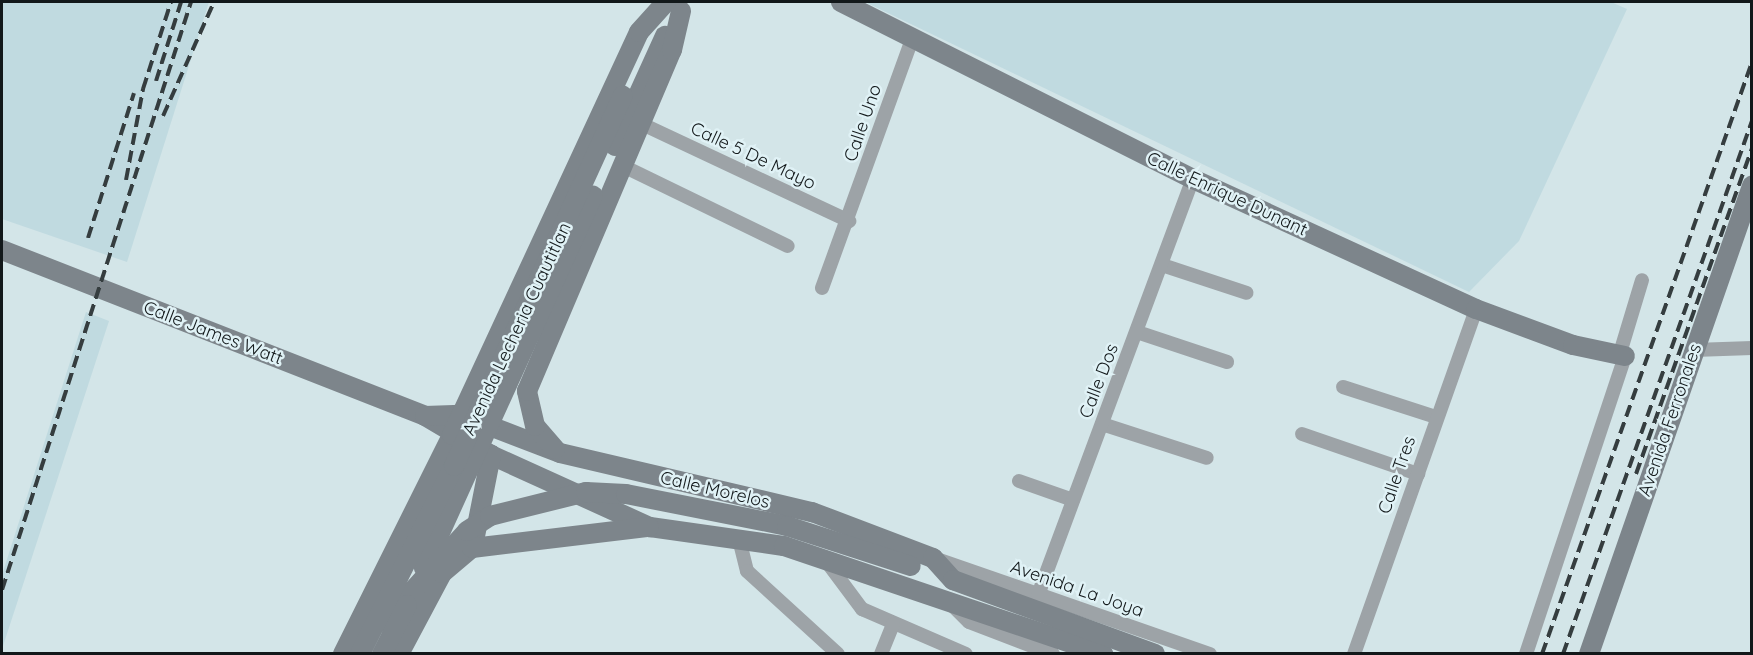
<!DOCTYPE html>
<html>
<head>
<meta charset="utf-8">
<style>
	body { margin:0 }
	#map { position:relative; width:1753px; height:655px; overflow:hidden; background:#d3e5e8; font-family:Quicksand,sans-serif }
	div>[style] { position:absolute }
	.built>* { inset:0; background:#c0dae0 }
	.street>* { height:14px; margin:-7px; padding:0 7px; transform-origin:7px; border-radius:7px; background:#9da3a7 }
	.secondary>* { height:20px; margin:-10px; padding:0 10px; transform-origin:10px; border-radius:10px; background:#7d858b }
	.rail>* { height:4px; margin-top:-2px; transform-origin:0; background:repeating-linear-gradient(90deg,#353d3f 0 12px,transparent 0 18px) }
	.secondary-bridge>* { height:20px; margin:-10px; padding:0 10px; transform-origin:10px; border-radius:10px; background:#7d858b }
	span { translate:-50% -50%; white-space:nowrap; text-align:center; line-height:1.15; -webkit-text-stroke:5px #e0f2f6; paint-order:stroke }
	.street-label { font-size:18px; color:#12181a }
	.frame { position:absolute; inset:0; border:3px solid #12181a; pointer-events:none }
</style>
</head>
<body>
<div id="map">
	<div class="built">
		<div style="clip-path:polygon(2px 2px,209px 2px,127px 262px,2px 219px)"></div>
		<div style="clip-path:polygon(865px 2px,1611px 2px,1627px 9px,1519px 241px,1469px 292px)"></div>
		<div style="clip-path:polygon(86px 312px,109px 321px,2px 649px,2px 575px)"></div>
	</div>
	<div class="street">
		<div style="left:642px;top:124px;width:229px;rotate:25.1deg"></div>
		<div style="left:623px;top:166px;width:183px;rotate:25.9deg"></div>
		<div style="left:1162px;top:265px;width:89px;rotate:18.2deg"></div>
		<div style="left:822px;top:288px;width:267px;rotate:-70.1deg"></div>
		<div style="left:1137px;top:332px;width:95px;rotate:18.4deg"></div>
		<div style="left:1694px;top:350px;width:58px;rotate:-2deg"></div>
		<div style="left:1620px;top:353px;width:76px;rotate:-73.2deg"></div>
		<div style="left:1343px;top:387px;width:98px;rotate:17.9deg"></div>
		<div style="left:1102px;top:424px;width:110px;rotate:17.9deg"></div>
		<div style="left:1302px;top:434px;width:123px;rotate:19deg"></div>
		<div style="left:1019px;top:481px;width:57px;rotate:19.4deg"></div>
		<div style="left:739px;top:539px;width:33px;rotate:76deg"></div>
		<div style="left:747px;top:571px;width:123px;rotate:42.4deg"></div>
		<div style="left:824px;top:558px;width:64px;rotate:53.3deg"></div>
		<div style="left:862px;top:609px;width:113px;rotate:23.4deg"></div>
		<div style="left:937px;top:559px;width:289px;rotate:19.2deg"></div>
		<div style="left:1038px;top:595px;width:444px;rotate:-69.6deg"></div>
		<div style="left:949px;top:602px;width:28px;rotate:45deg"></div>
		<div style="left:969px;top:622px;width:90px;rotate:20.9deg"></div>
		<div style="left:881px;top:654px;width:32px;rotate:-68deg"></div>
		<div style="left:1354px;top:654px;width:366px;rotate:-70.5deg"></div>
		<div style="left:1526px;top:654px;width:314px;rotate:-71.6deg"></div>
	</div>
	<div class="secondary">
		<div style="left:841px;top:2px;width:394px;rotate:26.7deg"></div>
		<div style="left:1193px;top:179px;width:311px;rotate:24.7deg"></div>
		<div style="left:1476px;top:309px;width:103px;rotate:20.4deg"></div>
		<div style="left:1573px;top:345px;width:53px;rotate:11.9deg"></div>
		<div style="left:615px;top:146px;width:121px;rotate:-65.6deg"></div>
		<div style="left:2px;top:250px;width:454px;rotate:21.4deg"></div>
		<div style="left:425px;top:416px;width:77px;rotate:30.6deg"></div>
		<div style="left:491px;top:455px;width:175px;rotate:24.4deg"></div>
		<div style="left:650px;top:527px;width:135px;rotate:8.1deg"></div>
		<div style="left:784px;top:546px;width:337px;rotate:18.7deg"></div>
		<div style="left:425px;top:416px;width:36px;rotate:-2deg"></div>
		<div style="left:461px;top:415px;width:106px;rotate:21deg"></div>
		<div style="left:560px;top:453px;width:259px;rotate:13.2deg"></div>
		<div style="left:812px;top:512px;width:129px;rotate:20.8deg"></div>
		<div style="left:933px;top:558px;width:30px;rotate:48deg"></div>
		<div style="left:953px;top:580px;width:215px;rotate:20.1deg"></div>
		<div style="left:555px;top:449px;width:30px;rotate:-131deg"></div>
		<div style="left:535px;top:426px;width:36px;rotate:-103deg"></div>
		<div style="left:527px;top:391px;width:371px;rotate:-67deg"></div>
		<div style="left:672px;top:50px;width:40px;rotate:-77deg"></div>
		<div style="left:475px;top:536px;width:83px;rotate:-78.8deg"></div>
		<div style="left:343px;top:654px;width:245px;rotate:-63.5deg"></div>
		<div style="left:452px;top:435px;width:444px;rotate:-65.1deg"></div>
		<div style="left:639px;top:32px;width:40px;rotate:-48deg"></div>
		<div style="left:399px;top:654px;width:92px;rotate:-62deg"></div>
		<div style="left:442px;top:573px;width:39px;rotate:-40deg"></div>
		<div style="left:472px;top:548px;width:178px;rotate:-6.8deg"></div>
		<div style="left:1589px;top:654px;width:496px;rotate:-70.8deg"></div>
	</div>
	<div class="rail">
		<div style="left:156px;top:81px;width:83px;rotate:-72.4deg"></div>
		<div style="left:163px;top:116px;width:125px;rotate:-65.9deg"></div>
		<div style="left:126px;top:180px;width:93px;rotate:-79.4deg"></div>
		<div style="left:143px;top:89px;width:91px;rotate:-72.2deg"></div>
		<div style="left:88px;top:238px;width:152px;rotate:-72.4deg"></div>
		<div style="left:1636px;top:474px;width:345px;rotate:-70.4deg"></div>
		<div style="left:2px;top:590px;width:618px;rotate:-72.18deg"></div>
		<div style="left:1542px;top:654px;width:628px;rotate:-70.47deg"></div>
		<div style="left:1563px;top:654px;width:566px;rotate:-70.48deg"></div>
	</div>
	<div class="secondary-bridge">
		<div style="left:424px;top:568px;width:409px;rotate:-65.6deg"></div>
		<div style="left:384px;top:622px;width:123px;rotate:-47.6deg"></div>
		<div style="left:467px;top:531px;width:27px;rotate:-33deg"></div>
		<div style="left:490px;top:516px;width:99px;rotate:-14deg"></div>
		<div style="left:586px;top:492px;width:40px;rotate:2.9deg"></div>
		<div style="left:626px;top:494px;width:164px;rotate:11.2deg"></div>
		<div style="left:787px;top:526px;width:130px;rotate:17.9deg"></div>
		<div style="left:360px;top:654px;width:210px;rotate:-63.4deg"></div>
		<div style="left:454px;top:466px;width:407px;rotate:-65.5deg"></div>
		<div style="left:382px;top:654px;width:55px;rotate:-63deg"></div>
	</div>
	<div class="street-label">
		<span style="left:863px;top:123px;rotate:-71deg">Calle Uno</span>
		<span style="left:753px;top:156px;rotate:25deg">Calle 5 De Mayo</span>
		<span style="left:1227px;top:194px;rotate:25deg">Calle Enrique Dunant</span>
		<span style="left:517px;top:329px;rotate:-65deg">Avenida Lecheria Cuautitlan</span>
		<span style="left:213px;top:333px;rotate:21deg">Calle James Watt</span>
		<span style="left:1099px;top:381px;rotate:-69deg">Calle Dos</span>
		<span style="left:1670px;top:420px;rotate:-71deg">Avenida Ferronales</span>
		<span style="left:1397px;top:475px;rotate:-71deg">Calle Tres</span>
		<span style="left:715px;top:490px;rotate:13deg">Calle Morelos</span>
		<span style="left:1077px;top:589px;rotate:19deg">Avenida La Joya</span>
	</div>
	<div class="frame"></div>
</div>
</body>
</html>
